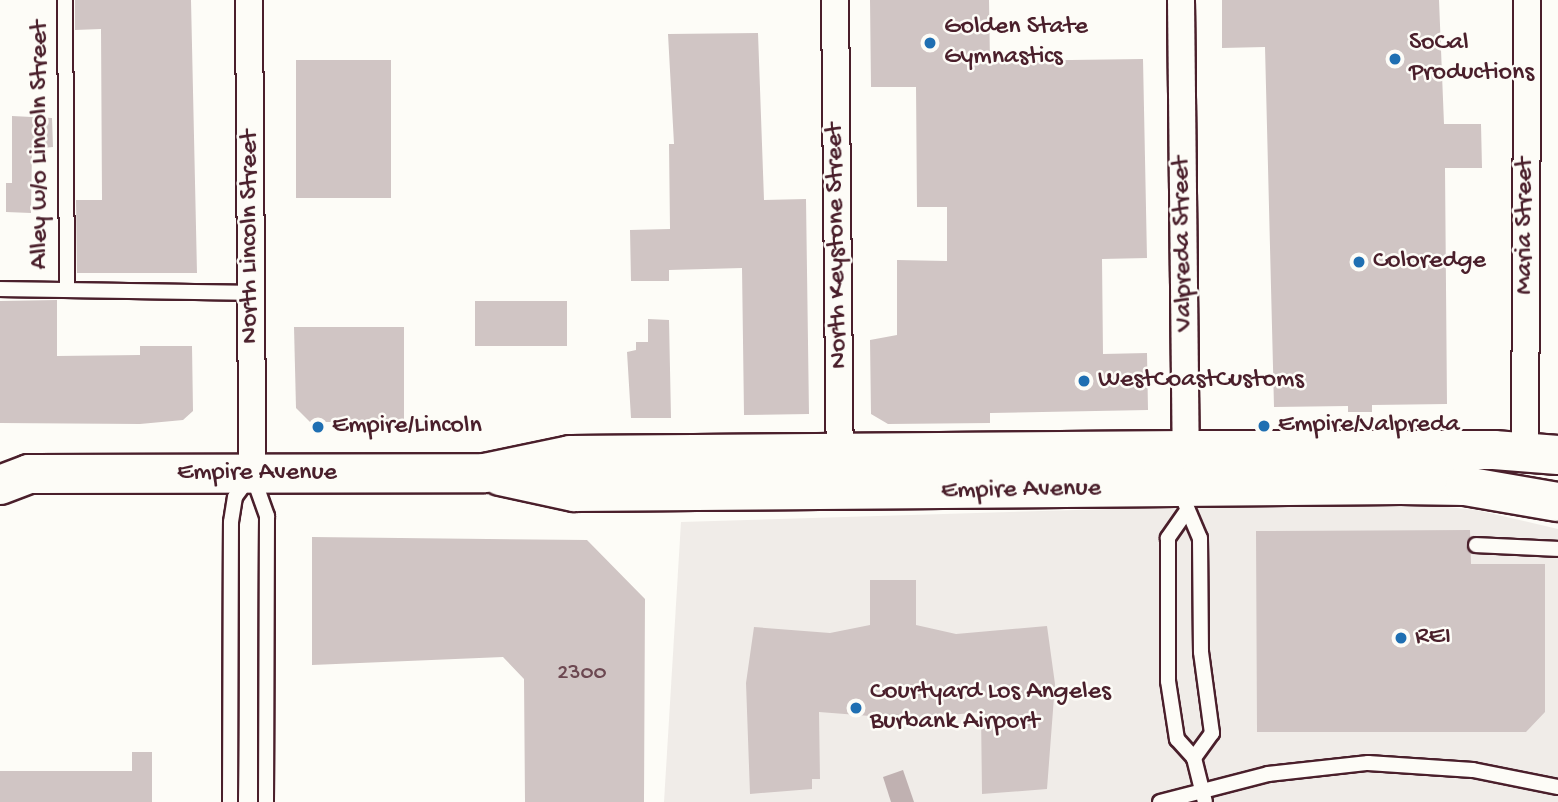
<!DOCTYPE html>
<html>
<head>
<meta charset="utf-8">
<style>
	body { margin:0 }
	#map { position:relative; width:1558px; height:802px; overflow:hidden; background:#fdfcf7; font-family:"Gochi Hand",sans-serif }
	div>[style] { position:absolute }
	.built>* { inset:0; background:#f0ece8 }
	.water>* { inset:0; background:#c0b1b1 }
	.building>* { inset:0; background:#d0c5c4; transform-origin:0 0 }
	.roads { filter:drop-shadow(2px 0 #4a1f2b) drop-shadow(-2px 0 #4a1f2b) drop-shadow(0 2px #4a1f2b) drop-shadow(0 -2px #4a1f2b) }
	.lane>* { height:14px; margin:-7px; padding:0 7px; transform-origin:7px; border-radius:7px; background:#fdfcf7 }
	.street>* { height:26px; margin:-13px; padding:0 13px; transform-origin:13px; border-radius:13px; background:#fdfcf7 }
	.primary>* { height:38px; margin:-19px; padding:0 19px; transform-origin:19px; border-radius:19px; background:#fdfcf7 }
	.dots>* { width:19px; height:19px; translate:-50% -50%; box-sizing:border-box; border:4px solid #fdfcf7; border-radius:50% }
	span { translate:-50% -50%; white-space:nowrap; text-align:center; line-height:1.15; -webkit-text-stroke:5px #fdfcf7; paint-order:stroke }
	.number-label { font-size:23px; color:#6c4851 }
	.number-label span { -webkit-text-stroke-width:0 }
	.poi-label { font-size:26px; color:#4a1f2b }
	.left { translate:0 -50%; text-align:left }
	.street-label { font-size:26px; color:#4a1f2b }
</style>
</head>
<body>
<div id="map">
	<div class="built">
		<div style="clip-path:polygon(1275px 504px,1419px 504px,1476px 510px,1558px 529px,1558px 802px,664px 802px,681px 522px)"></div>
	</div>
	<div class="water">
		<div style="clip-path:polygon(903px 770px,914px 802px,891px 802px,883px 777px)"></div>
	</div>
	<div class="building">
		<div style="clip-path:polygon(75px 0,191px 0,197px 273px,77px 273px,76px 200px,102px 200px,101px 29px,75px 30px)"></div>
		<div style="clip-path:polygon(870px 0,989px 0,990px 61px,1143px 59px,1147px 258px,1102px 259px,1103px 354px,1147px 353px,1148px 410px,990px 413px,990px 423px,888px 424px,871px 414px,870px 340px,897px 335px,897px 260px,947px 261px,947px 207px,917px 207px,916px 87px,871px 87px)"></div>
		<div style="clip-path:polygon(1222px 0,1439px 0,1444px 124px,1481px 124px,1482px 168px,1445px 168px,1447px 404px,1372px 405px,1372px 412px,1348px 412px,1348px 406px,1274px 407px,1265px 47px,1222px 48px)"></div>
		<div style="clip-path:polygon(758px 33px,764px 200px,806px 199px,809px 414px,744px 415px,742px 268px,669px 270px,669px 281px,631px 281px,630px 230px,670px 229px,669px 144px,674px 144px,668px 34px)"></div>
		<div style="left:391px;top:60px;width:138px;height:95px;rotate:90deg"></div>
		<div style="clip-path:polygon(12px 116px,52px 118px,53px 147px,32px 149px,31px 213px,6px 212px,6px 183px,12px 183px)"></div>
		<div style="clip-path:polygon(57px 300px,57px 356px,140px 355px,140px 346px,192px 346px,193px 411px,183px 420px,140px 424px,0 423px,0 301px)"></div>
		<div style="left:475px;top:301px;width:92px;height:45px"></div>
		<div style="clip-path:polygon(648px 319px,669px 320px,671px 418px,631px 418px,627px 352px,636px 350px,636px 342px,648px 342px)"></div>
		<div style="clip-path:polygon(294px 327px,404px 327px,404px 422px,310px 422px,296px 408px)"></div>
		<div style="clip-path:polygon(1470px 530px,1471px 564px,1545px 564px,1545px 712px,1526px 732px,1257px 732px,1256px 531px)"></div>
		<div style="clip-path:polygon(312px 537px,587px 540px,645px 599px,644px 802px,525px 802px,524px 679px,503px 657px,312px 665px)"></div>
		<div style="clip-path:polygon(870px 580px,916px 580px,916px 625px,956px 634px,1047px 626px,1055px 684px,1047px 789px,982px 794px,981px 712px,909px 719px,819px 712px,820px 779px,812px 779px,812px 789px,750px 794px,746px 683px,754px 627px,830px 633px,870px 625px)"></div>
		<div style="clip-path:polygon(132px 752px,152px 752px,152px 802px,0 802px,0 771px,132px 771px)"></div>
	</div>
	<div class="roads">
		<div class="lane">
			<div style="left:65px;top:0;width:290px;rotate:89.6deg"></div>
			<div style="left:0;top:289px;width:253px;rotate:0.9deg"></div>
			<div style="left:1185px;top:503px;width:38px;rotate:67deg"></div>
			<div style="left:1200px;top:538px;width:114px;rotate:89.5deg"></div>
			<div style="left:1201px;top:652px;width:82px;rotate:82.3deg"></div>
			<div style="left:1212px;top:733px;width:31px;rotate:126deg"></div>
			<div style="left:1186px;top:512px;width:32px;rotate:125deg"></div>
			<div style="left:1168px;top:538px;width:143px;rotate:90deg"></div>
			<div style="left:1168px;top:681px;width:59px;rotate:81.2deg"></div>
			<div style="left:1177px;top:739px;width:25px;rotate:48deg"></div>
			<div style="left:1194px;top:758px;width:45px;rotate:76deg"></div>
			<div style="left:1476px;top:545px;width:82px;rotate:2.8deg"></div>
			<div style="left:230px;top:802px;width:280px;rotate:-89.8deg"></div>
			<div style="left:231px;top:522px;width:25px;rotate:-81deg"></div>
			<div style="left:235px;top:497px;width:29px;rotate:-54deg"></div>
			<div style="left:252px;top:474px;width:45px;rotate:70.3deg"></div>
			<div style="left:267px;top:516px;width:286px;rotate:90.2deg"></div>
			<div style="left:1160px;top:802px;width:112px;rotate:-14.5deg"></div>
			<div style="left:1268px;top:774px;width:101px;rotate:-6.3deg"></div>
			<div style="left:1368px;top:763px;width:105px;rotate:3.8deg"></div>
			<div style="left:1473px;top:770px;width:87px;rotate:11.3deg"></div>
		</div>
		<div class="street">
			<div style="left:249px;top:0;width:474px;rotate:89.6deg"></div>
			<div style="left:835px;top:0;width:467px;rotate:89.4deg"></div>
			<div style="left:1181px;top:0;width:467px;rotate:89.4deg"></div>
			<div style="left:1525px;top:451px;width:451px;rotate:-89.7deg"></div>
		</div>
		<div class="primary">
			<div style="left:500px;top:476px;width:76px;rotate:12.2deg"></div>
			<div style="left:574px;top:492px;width:827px;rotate:-0.48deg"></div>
			<div style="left:1401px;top:485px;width:64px;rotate:0.9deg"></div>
			<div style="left:1465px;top:486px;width:94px;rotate:9.8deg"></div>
			<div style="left:0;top:485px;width:31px;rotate:-21deg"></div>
			<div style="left:29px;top:474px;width:455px;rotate:-0.1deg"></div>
			<div style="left:484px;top:473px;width:88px;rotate:-11.8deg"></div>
			<div style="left:570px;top:455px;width:616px;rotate:-0.47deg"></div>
			<div style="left:1186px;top:450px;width:308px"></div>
			<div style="left:1494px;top:450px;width:64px;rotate:4.5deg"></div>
		</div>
	</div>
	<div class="dots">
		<div style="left:930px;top:43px;background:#1f6fb2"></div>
		<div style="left:1395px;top:59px;background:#1f6fb2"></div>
		<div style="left:1359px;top:262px;background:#1f6fb2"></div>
		<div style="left:1084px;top:381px;background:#1f6fb2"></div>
		<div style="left:1264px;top:426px;background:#1f6fb2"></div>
		<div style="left:318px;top:427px;background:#1f6fb2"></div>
		<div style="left:1401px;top:638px;background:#1f6fb2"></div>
		<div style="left:856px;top:708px;background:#1f6fb2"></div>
	</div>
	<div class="number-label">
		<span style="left:582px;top:674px">2300</span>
	</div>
	<div class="poi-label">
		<span class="left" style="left:944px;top:43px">Golden State<br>Gymnastics</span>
		<span class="left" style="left:1409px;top:59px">SoCal<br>Productions</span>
		<span class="left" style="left:1373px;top:262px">Coloredge</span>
		<span class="left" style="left:1098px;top:381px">WestCoastCustoms</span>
		<span class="left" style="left:1278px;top:426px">Empire/Valpreda</span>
		<span class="left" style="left:332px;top:427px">Empire/Lincoln</span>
		<span class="left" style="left:1415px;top:638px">REI</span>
		<span class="left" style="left:870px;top:708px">Courtyard Los Angeles<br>Burbank Airport</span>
	</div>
	<div class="street-label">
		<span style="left:41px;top:145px;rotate:-90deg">Alley w/o Lincoln Street</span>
		<span style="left:1526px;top:226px;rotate:-90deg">Maria Street</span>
		<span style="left:251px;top:237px;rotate:-90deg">North Lincoln Street</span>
		<span style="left:1184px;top:244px;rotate:-91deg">Valpreda Street</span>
		<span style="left:838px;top:246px;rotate:-91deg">North Keystone Street</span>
		<span style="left:257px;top:474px">Empire Avenue</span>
		<span style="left:1021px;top:491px;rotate:-1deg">Empire Avenue</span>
	</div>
</div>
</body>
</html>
